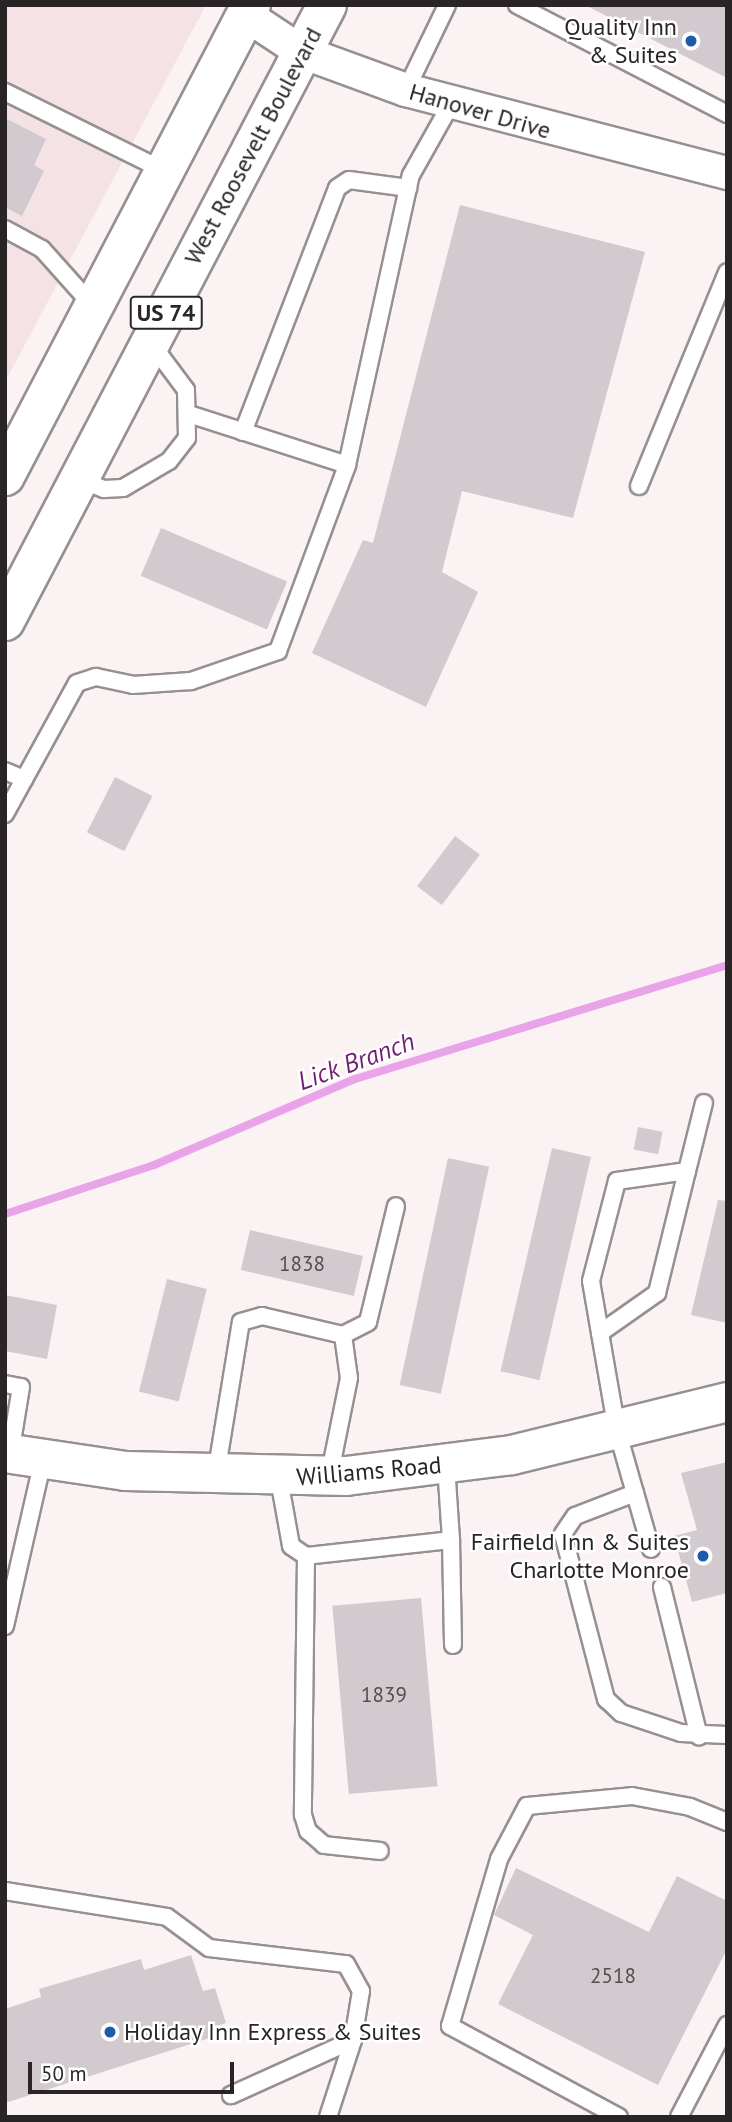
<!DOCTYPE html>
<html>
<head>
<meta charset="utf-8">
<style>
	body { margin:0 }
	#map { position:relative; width:732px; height:2122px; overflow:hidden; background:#fbf2f3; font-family:"PT Sans",sans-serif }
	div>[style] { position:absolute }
	.built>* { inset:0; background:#f4e2e4 }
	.stream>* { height:8px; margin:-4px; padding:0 4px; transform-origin:4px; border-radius:4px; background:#e8a3e9 }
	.building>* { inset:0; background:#d2cace; transform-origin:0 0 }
	.roads { filter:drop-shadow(2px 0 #978f90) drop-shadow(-2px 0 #978f90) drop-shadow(0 2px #978f90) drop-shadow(0 -2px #978f90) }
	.lane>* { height:16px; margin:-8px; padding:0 8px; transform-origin:8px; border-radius:8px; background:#fff }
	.street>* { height:32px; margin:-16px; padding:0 16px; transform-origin:16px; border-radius:16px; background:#fff }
	.secondary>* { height:38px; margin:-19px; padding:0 19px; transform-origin:19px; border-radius:19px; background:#fff }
	.highway>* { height:38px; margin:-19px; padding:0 19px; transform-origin:19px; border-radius:19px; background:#fff }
	.dots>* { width:19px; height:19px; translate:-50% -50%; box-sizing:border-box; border:4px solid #fff; border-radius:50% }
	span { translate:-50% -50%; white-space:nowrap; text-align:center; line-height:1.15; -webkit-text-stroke:5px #fff; paint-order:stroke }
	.number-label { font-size:21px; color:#534e50 }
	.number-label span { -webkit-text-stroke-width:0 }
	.shield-label span { padding:2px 5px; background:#fff; border:2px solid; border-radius:5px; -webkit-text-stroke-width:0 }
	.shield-label { font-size:23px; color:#292526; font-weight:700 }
	.poi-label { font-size:24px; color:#292526 }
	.right { translate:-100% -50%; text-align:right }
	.left { translate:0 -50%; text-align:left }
	.street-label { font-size:24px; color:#292526 }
	.water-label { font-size:26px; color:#701f73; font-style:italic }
	.frame { position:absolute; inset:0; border:7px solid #292526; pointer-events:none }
	.scale { position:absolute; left:28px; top:2062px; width:206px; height:32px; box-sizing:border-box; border:4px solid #292526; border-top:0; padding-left:9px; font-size:21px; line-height:24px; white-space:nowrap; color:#292526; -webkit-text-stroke:5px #fff; paint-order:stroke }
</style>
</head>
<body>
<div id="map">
	<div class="built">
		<div style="clip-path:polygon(5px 5px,206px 5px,5px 382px)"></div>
	</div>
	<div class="stream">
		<div style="left:5px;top:1214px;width:157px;rotate:-18.2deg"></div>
		<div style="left:154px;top:1165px;width:219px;rotate:-23.2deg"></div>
		<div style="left:355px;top:1079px;width:389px;rotate:-17deg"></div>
	</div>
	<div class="building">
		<div style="clip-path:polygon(585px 5px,727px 5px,727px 78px)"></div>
		<div style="clip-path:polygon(5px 118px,46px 139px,34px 165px,44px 171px,22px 216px,5px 207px)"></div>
		<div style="clip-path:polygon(460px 205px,645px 252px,573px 518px,462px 491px,442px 572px,478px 592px,426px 707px,312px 653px,363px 540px,373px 543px)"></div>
		<div style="left:161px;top:528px;width:137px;height:52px;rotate:23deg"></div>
		<div style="left:115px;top:777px;width:42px;height:62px;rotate:27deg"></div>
		<div style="left:455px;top:836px;width:31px;height:63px;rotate:37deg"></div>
		<div style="left:638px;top:1127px;width:25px;height:23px;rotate:11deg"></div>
		<div style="left:552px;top:1148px;width:40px;height:229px;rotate:13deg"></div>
		<div style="left:448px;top:1158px;width:42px;height:232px;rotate:12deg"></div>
		<div style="clip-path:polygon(718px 1200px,727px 1201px,727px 1323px,691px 1315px)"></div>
		<div style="left:250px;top:1230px;width:116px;height:41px;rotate:13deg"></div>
		<div style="left:167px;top:1279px;width:41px;height:116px;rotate:14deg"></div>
		<div style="clip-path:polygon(5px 1295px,57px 1305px,47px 1359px,5px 1351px)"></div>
		<div style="clip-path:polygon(727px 1462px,727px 1593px,692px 1602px,674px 1536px,697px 1530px,681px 1473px)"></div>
		<div style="left:421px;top:1598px;width:189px;height:89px;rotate:85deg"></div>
		<div style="clip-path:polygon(516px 1868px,649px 1932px,677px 1876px,727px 1901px,727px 1949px,658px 2085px,498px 2004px,533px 1935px,494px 1915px)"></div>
		<div style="clip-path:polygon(191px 1955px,203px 1991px,215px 1988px,226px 2023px,214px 2027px,216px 2036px,5px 2103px,5px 2009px,41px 1997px,39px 1989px,141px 1959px,144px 1970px)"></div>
	</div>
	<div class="roads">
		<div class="lane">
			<div style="left:517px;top:5px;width:237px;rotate:27.4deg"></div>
			<div style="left:406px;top:90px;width:94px;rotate:-64.2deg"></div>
			<div style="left:5px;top:92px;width:178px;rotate:26.3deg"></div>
			<div style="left:5px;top:229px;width:42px;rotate:28.4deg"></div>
			<div style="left:42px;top:249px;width:75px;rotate:48.2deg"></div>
			<div style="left:189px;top:414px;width:166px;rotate:17.9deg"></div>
			<div style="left:347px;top:465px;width:297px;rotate:-77.6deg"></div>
			<div style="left:411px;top:175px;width:81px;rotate:-60.6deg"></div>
			<div style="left:243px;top:432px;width:261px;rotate:-68.9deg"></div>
			<div style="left:337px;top:188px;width:14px;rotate:-34deg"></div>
			<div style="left:349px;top:180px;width:60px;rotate:7.7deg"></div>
			<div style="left:79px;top:479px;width:27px;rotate:22deg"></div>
			<div style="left:104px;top:489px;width:19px;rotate:-3deg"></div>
			<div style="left:123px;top:488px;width:53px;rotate:-30.4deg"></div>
			<div style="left:169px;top:461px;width:29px;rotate:-52deg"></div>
			<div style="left:187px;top:438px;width:48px;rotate:-91.2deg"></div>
			<div style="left:186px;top:390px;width:59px;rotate:-126.7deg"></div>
			<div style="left:639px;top:486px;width:231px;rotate:-67.6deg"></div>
			<div style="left:5px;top:771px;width:21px;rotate:23deg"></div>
			<div style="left:5px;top:814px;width:149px;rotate:-61.2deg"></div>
			<div style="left:77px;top:683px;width:20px;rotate:-18deg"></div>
			<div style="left:96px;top:677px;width:38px;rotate:12deg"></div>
			<div style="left:133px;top:685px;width:58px;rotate:-3.9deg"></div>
			<div style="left:191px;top:681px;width:92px;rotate:-19deg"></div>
			<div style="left:278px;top:651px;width:198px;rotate:-69.6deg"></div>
			<div style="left:687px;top:1171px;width:70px;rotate:-76deg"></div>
			<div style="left:600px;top:1333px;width:70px;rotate:-35.1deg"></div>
			<div style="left:657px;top:1293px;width:126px;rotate:-76.2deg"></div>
			<div style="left:687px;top:1171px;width:71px;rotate:171.9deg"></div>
			<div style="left:617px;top:1181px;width:103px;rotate:104.6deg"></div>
			<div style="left:591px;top:1281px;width:53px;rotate:80.2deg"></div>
			<div style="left:600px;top:1333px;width:98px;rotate:80.1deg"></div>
			<div style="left:617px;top:1430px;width:66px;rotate:74.1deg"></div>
			<div style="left:635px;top:1493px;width:64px;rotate:159deg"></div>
			<div style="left:575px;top:1516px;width:22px;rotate:124deg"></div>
			<div style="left:563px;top:1534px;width:171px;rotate:75.4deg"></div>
			<div style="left:606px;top:1699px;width:21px;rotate:43deg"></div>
			<div style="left:621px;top:1713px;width:63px;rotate:18.4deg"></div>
			<div style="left:681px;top:1733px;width:46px;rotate:2.5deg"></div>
			<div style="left:343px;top:1335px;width:28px;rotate:-27deg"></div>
			<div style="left:368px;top:1322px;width:119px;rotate:-76.4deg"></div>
			<div style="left:5px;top:1384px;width:16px;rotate:11deg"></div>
			<div style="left:21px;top:1387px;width:68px;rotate:99.3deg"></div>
			<div style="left:216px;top:1474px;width:154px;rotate:-80.7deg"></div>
			<div style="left:241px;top:1322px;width:22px;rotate:-16deg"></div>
			<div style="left:262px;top:1316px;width:83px;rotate:13.2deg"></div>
			<div style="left:343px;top:1335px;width:43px;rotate:82.1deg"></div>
			<div style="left:349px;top:1378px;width:101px;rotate:101.4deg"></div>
			<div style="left:279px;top:1479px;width:68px;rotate:79.8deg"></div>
			<div style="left:291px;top:1546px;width:18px;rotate:34deg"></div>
			<div style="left:306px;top:1556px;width:146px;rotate:-6.3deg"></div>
			<div style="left:451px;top:1540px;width:75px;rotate:-93.8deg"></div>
			<div style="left:635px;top:1493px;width:58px;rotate:74.1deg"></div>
			<div style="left:451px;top:1540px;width:105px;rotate:88.9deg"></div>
			<div style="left:306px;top:1556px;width:259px;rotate:90.7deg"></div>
			<div style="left:303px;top:1815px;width:17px;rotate:73deg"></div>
			<div style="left:308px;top:1831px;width:21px;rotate:41deg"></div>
			<div style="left:324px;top:1845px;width:56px;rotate:6.1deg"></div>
			<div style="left:662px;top:1587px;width:154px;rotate:76.1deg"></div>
			<div style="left:5px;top:1626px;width:170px;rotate:-77.1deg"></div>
			<div style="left:5px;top:1891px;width:164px;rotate:9.1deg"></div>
			<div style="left:167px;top:1917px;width:52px;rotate:36.4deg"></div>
			<div style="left:209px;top:1948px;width:138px;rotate:6.7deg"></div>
			<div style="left:346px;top:1964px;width:31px;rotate:61deg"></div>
			<div style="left:361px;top:1991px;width:50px;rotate:99.3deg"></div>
			<div style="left:353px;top:2040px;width:134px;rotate:155.7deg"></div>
			<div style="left:328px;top:2117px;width:81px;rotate:-72deg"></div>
			<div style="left:619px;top:2117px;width:192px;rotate:-151.7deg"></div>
			<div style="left:450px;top:2026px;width:174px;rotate:-73.6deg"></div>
			<div style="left:499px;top:1859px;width:60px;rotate:-62.2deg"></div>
			<div style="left:527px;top:1806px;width:105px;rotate:-5.4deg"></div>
			<div style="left:632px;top:1796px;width:59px;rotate:10.7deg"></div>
			<div style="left:690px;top:1807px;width:40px;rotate:22deg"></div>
			<div style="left:679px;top:2117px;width:104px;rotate:-62.4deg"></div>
		</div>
		<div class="street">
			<div style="left:246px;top:15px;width:67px;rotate:33.5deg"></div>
			<div style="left:302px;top:52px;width:111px;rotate:20.1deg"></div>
			<div style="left:406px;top:90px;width:332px;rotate:14.5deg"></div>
		</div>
		<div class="secondary">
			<div style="left:5px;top:1453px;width:122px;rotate:8.5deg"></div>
			<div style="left:126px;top:1471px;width:220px;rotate:1.3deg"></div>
			<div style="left:346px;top:1476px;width:167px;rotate:-7.2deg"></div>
			<div style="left:512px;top:1455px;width:221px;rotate:-13.8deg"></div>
		</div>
		<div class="highway">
			<div style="left:5px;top:476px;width:531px;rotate:-62.42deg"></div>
			<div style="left:5px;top:621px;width:695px;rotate:-62.4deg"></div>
		</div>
	</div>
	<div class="dots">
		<div style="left:691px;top:41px;background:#205aab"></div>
		<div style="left:703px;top:1556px;background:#205aab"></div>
		<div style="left:110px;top:2032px;background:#205aab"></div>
	</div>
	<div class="number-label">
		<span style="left:302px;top:1264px">1838</span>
		<span style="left:384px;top:1695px">1839</span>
		<span style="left:613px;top:1976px">2518</span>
	</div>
	<div class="shield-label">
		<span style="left:166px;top:313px">US 74</span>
	</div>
	<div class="poi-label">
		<span class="right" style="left:677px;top:41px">Quality Inn<br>&amp; Suites</span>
		<span class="right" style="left:689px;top:1556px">Fairfield Inn &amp; Suites<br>Charlotte Monroe</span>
		<span class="left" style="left:124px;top:2032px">Holiday Inn Express &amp; Suites</span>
	</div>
	<div class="street-label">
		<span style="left:480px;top:111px;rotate:16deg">Hanover Drive</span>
		<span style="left:253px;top:146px;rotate:-62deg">West Roosevelt Boulevard</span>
		<span style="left:369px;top:1471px;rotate:-5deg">Williams Road</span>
	</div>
	<div class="water-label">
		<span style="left:356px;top:1061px;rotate:-20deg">Lick Branch</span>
	</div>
	<div class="frame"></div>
	<div class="scale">50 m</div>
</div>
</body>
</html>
